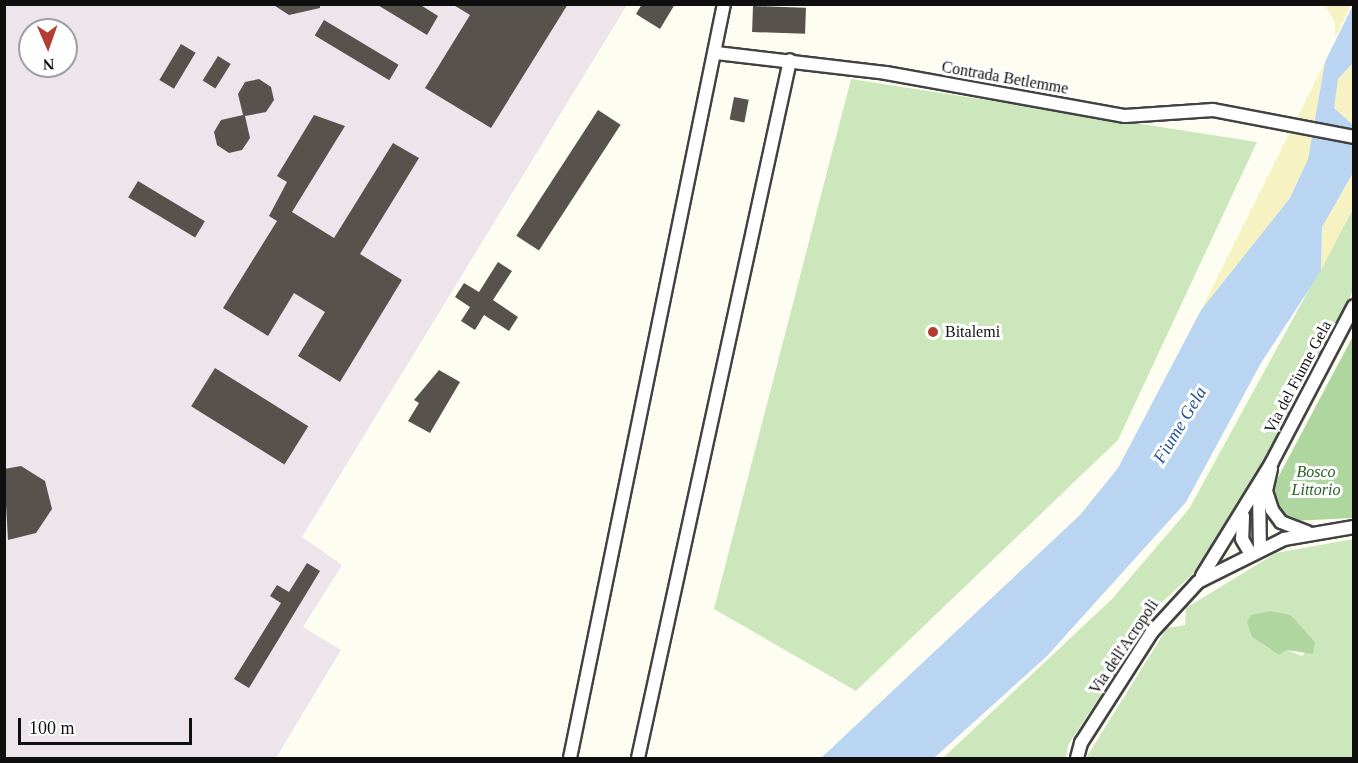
<!DOCTYPE html>
<html>
<head>
<meta charset="utf-8">
<style>
	body { margin:0 }
	#map { position:relative; width:1358px; height:763px; overflow:hidden; background:#fefdf2; font-family:"Times New Roman",serif }
	div>[style] { position:absolute }
	.industrial>* { inset:0; background:#ede4ec }
	.green>* { inset:0; background:#cde7bd }
	.forest>* { inset:0; background:#afd69e }
	.sand>* { inset:0; background:#f6f2c1 }
	.water>* { inset:0; background:#bad5f2 }
	.building>* { inset:0; background:#57524c; transform-origin:0 0 }
	.roads { filter:drop-shadow(2px 0 #424242) drop-shadow(-2px 0 #424242) drop-shadow(0 2px #424242) drop-shadow(0 -2px #424242) }
	.minor>* { height:12px; margin:-6px; padding:0 6px; transform-origin:6px; border-radius:6px; background:#fff }
	.dots>* { width:16px; height:16px; translate:-50% -50%; box-sizing:border-box; border:3px solid #fff; border-radius:50% }
	span { translate:-50% -50%; white-space:nowrap; text-align:center; line-height:1.15; -webkit-text-stroke:6px #fff; paint-order:stroke }
	.street-label { font-size:16px; color:#0f0f0f }
	.poi-label { font-size:16px; color:#0f0f0f }
	.left { translate:0 -50%; text-align:left }
	.park-label { font-size:16px; color:#286223; font-style:italic }
	.water-label { font-size:18px; color:#215498; font-style:italic }
	.frame { position:absolute; inset:0; border:6px solid #0f0f0f; pointer-events:none }
	.north { position:absolute; left:18px; top:18px; width:60px; height:60px; box-sizing:border-box; background:#fff; border:2px solid #9f9f9f; border-radius:50%; rotate:178deg; font-size:16px; font-weight:700; line-height:24px; text-align:center; color:#0f0f0f }
	.north::after { content:''; display:block; margin:auto; width:21px; height:27px; background:#b53c30; clip-path:polygon(50% 0,100% 100%,50% 72%,0 100%) }
	.scale { position:absolute; left:18px; top:718px; width:174px; height:27px; box-sizing:border-box; border:3px solid #0f0f0f; border-top:0; padding-left:8px; font-size:18px; line-height:21px; white-space:nowrap; color:#0f0f0f; -webkit-text-stroke:4px #fff; paint-order:stroke }
</style>
</head>
<body>
<div id="map">
	<div class="industrial">
		<div style="clip-path:polygon(evenodd,4px 5px,627px 5px,302px 537px,342px 565px,303px 627px,341px 650px,276px 758px,5px 758px,4px 5px,30px 30px,66px 30px,66px 66px,30px 66px,30px 30px)"></div>
	</div>
	<div class="green">
		<div style="clip-path:polygon(851px 79px,1257px 142px,1118px 440px,856px 691px,714px 609px)"></div>
		<div style="clip-path:polygon(1353px 209px,1353px 291px,1251px 487px,1193px 574px,1162px 602px,1068px 745px,1066px 758px,943px 758px,1112px 599px,1189px 509px)"></div>
		<div style="clip-path:polygon(evenodd,1353px 539px,1353px 758px,1086px 758px,1167px 628px,1185px 625px,1186px 608px,1276px 553px,1353px 539px,1291px 615px,1315px 642px,1302px 656px,1287px 650px,1279px 655px,1252px 637px,1291px 615px)"></div>
	</div>
	<div class="forest">
		<div style="clip-path:polygon(1353px 336px,1353px 518px,1292px 521px,1273px 502px,1272px 489px)"></div>
		<div style="clip-path:polygon(1270px 611px,1291px 615px,1315px 642px,1313px 654px,1287px 650px,1279px 655px,1252px 637px,1247px 622px,1251px 615px)"></div>
	</div>
	<div class="sand">
		<div style="clip-path:polygon(1325px 5px,1351px 5px,1335px 38px,1335px 22px)"></div>
		<div style="clip-path:polygon(1325px 62px,1308px 159px,1290px 198px,1201px 310px)"></div>
		<div style="clip-path:polygon(1353px 63px,1353px 125px,1334px 108px,1338px 79px)"></div>
		<div style="clip-path:polygon(1353px 173px,1353px 207px,1321px 271px,1322px 227px)"></div>
	</div>
	<div class="water">
		<div style="clip-path:polygon(1353px 5px,1353px 63px,1338px 79px,1334px 108px,1353px 125px,1353px 173px,1322px 227px,1321px 271px,1261px 363px,1186px 502px,1047px 656px,934px 758px,821px 758px,1080px 515px,1118px 468px,1201px 310px,1290px 198px,1308px 159px,1325px 62px)"></div>
	</div>
	<div class="building">
		<div style="clip-path:polygon(272px 4px,320px 4px,320px 8px,289px 15px)"></div>
		<div style="clip-path:polygon(376px 4px,419px 4px,438px 16px,427px 35px)"></div>
		<div style="clip-path:polygon(452px 4px,568px 4px,491px 128px,425px 88px,470px 15px)"></div>
		<div style="clip-path:polygon(642px 4px,675px 4px,660px 29px,636px 14px)"></div>
		<div style="left:753px;top:6px;width:53px;height:26px;rotate:2deg"></div>
		<div style="left:324px;top:20px;width:87px;height:18px;rotate:31deg"></div>
		<div style="left:181px;top:44px;width:17px;height:42px;rotate:31deg"></div>
		<div style="left:218px;top:56px;width:15px;height:29px;rotate:32deg"></div>
		<div style="clip-path:polygon(259px 79px,271px 87px,274px 100px,266px 112px,245px 116px,250px 138px,242px 150px,229px 153px,217px 145px,214px 132px,221px 120px,243px 115px,238px 94px,245px 82px)"></div>
		<div style="left:734px;top:97px;width:15px;height:23px;rotate:11deg"></div>
		<div style="left:598px;top:110px;width:27px;height:150px;rotate:33deg"></div>
		<div style="clip-path:polygon(314px 115px,345px 126px,292px 212px,334px 238px,393px 143px,419px 158px,360px 254px,402px 280px,340px 382px,298px 356px,325px 312px,294px 293px,268px 336px,223px 308px,277px 221px,269px 216px,287px 182px,277px 176px)"></div>
		<div style="left:138px;top:181px;width:78px;height:19px;rotate:31deg"></div>
		<div style="clip-path:polygon(498px 262px,512px 271px,493px 300px,518px 317px,509px 331px,484px 315px,475px 330px,461px 321px,470px 307px,455px 297px,464px 283px,479px 292px)"></div>
		<div style="left:215px;top:368px;width:110px;height:45px;rotate:32deg"></div>
		<div style="clip-path:polygon(439px 370px,460px 382px,430px 433px,408px 421px,419px 403px,414px 400px)"></div>
		<div style="clip-path:polygon(21px 466px,45px 481px,52px 509px,36px 533px,8px 540px,4px 469px)"></div>
		<div style="clip-path:polygon(307px 563px,320px 571px,249px 688px,234px 679px,281px 603px,270px 596px,277px 585px,289px 592px)"></div>
	</div>
	<div class="roads">
		<div class="minor">
			<div style="left:716px;top:53px;width:171px;rotate:6.7deg"></div>
			<div style="left:886px;top:73px;width:243px;rotate:10.2deg"></div>
			<div style="left:1125px;top:116px;width:88px;rotate:-3.9deg"></div>
			<div style="left:1213px;top:110px;width:144px;rotate:10.8deg"></div>
			<div style="left:1271px;top:469px;width:23px;rotate:103deg"></div>
			<div style="left:1266px;top:491px;width:20px;rotate:72deg"></div>
			<div style="left:1272px;top:510px;width:15px;rotate:53deg"></div>
			<div style="left:1281px;top:522px;width:28px;rotate:21deg"></div>
			<div style="left:1259px;top:493px;width:55px;rotate:89deg"></div>
			<div style="left:1243px;top:516px;width:23px;rotate:92deg"></div>
			<div style="left:1242px;top:539px;width:16px;rotate:60deg"></div>
			<div style="left:1202px;top:576px;width:134px;rotate:-58.4deg"></div>
			<div style="left:1272px;top:462px;width:176px;rotate:-62.3deg"></div>
			<div style="left:570px;top:758px;width:770px;rotate:-78.46deg"></div>
			<div style="left:638px;top:758px;width:714px;rotate:-77.71deg"></div>
			<div style="left:1077px;top:758px;width:16px;rotate:-75deg"></div>
			<div style="left:1081px;top:743px;width:132px;rotate:-57.4deg"></div>
			<div style="left:1152px;top:632px;width:68px;rotate:-47.4deg"></div>
			<div style="left:1198px;top:582px;width:96px;rotate:-26.6deg"></div>
			<div style="left:1284px;top:539px;width:71px;rotate:-9.7deg"></div>
		</div>
	</div>
	<div class="dots">
		<div style="left:933px;top:332px;background:#b53c30"></div>
	</div>
	<div class="street-label">
		<span style="left:1005px;top:78px;rotate:10deg">Contrada Betlemme</span>
		<span style="left:1298px;top:377px;rotate:-62deg">Via del Fiume Gela</span>
		<span style="left:1124px;top:647px;rotate:-56deg">Via dell'Acropoli</span>
	</div>
	<div class="poi-label">
		<span class="left" style="left:945px;top:332px">Bitalemi</span>
	</div>
	<div class="park-label">
		<span style="left:1316px;top:481px">Bosco<br>Littorio</span>
	</div>
	<div class="water-label">
		<span style="left:1180px;top:425px;rotate:-59deg">Fiume Gela</span>
	</div>
	<div class="frame"></div>
	<div class="north">N</div>
	<div class="scale">100 m</div>
</div>
</body>
</html>
